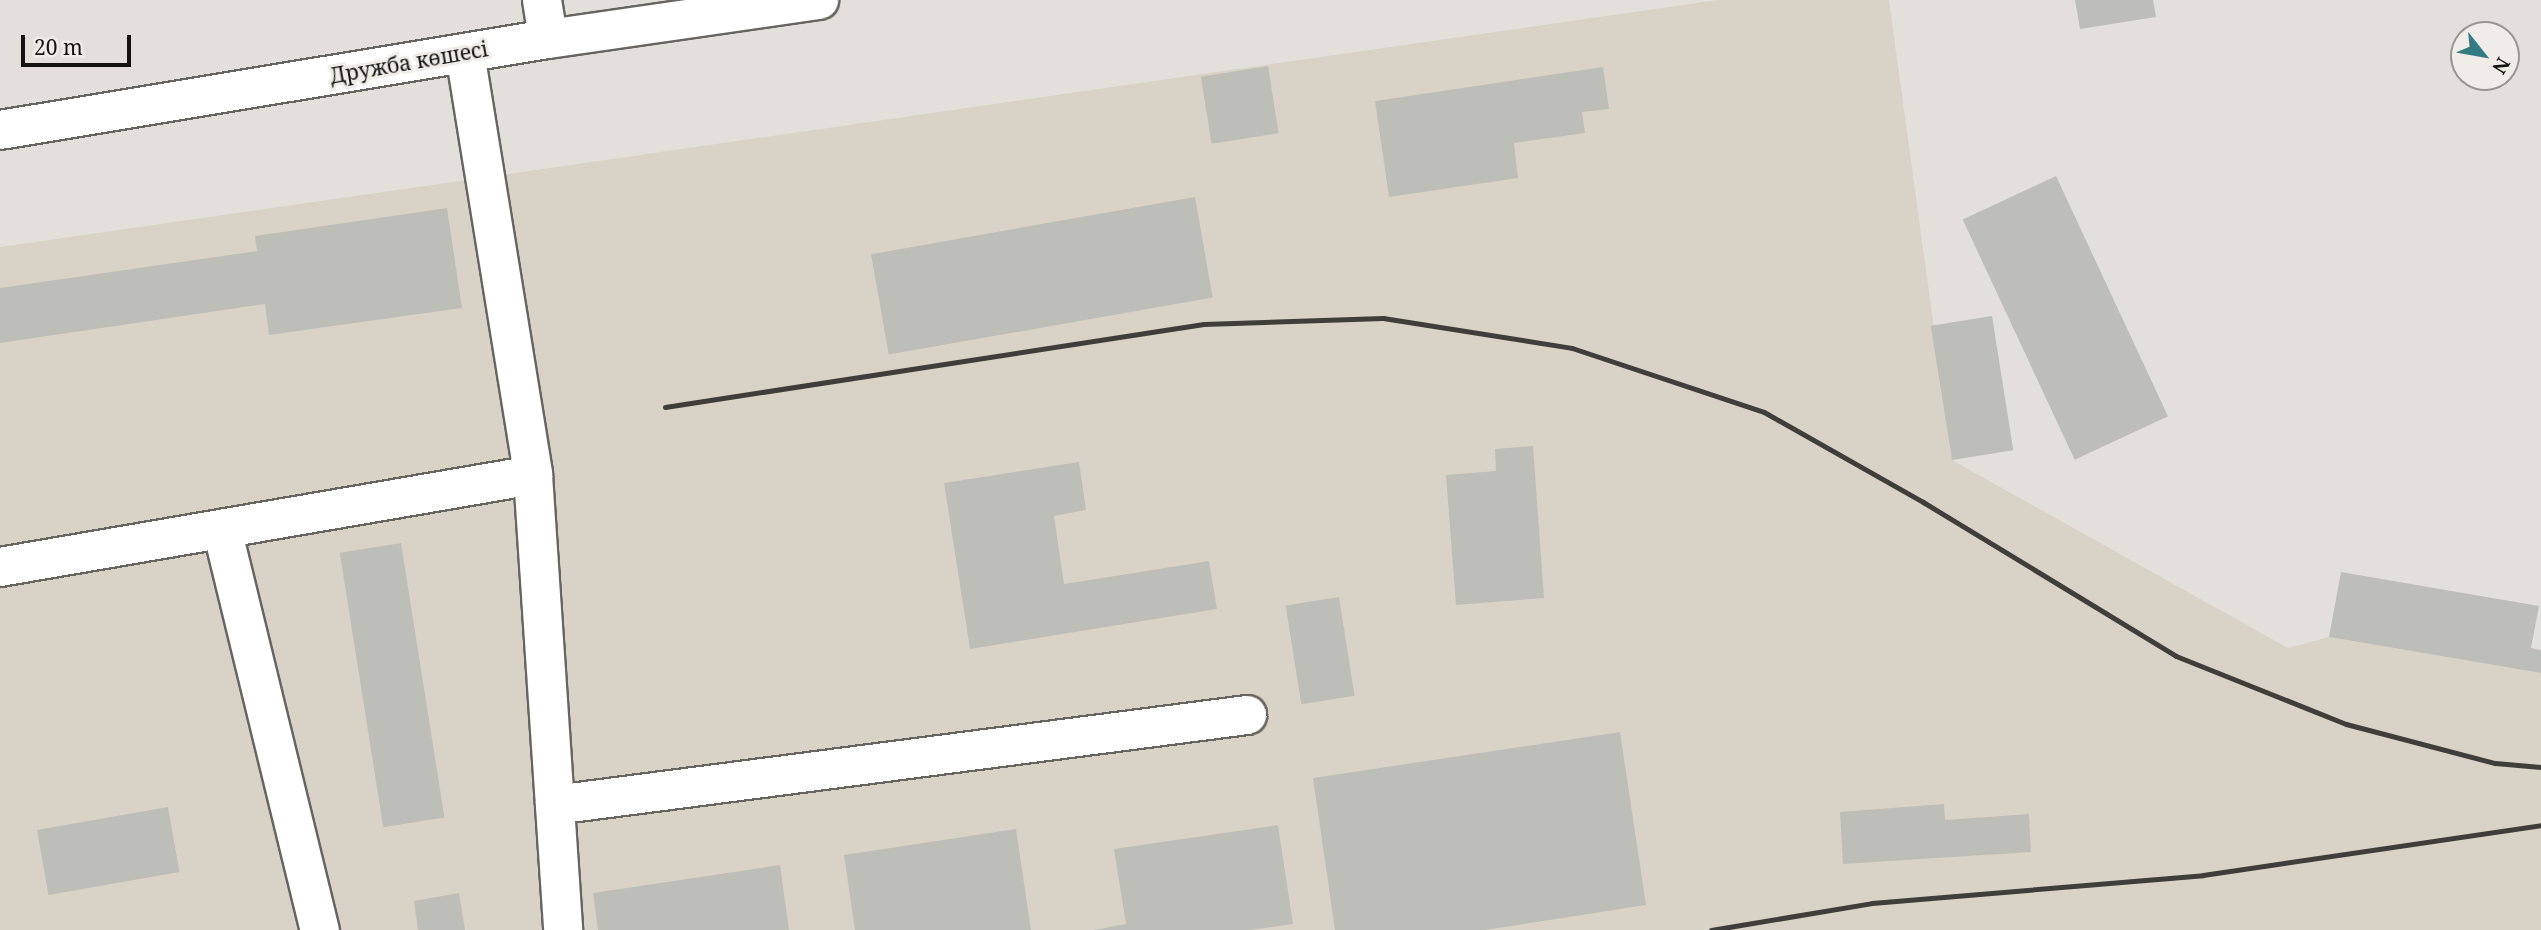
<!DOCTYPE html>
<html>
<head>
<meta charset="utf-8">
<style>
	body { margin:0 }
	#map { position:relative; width:2541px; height:930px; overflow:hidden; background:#e3e0db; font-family:"Noto Serif",serif }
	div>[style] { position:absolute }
	.built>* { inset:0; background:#d9d3c7 }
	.building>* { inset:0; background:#bebeb8; transform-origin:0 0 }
	.roads { filter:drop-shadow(2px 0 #676560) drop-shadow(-2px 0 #676560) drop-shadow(0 2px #676560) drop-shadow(0 -2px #676560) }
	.minor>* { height:38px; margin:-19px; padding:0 19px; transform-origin:19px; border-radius:19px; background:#fff }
	.rail>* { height:5px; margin:-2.5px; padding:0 2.5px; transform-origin:2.5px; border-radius:2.5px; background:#3f3e3b }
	span { translate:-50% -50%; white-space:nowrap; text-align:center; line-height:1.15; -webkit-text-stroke:6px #f0ede8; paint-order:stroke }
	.street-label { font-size:21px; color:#141311 }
	.north { position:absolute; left:2450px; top:21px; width:70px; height:70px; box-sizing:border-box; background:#f0ede8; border:2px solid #989692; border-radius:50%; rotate:121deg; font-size:19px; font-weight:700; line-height:28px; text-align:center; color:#141311 }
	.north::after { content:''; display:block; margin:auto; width:24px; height:32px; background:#347c83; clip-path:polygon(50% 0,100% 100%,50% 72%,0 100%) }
	.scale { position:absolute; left:21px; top:35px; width:110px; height:32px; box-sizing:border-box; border:4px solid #141311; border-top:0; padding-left:9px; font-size:21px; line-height:24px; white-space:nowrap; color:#141311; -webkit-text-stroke:5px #f0ede8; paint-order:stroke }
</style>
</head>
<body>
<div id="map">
	<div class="built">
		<div style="clip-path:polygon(1717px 0,1889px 0,1952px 460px,2288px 648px,2329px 637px,2541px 673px,2541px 930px,0 930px,0 247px)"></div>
	</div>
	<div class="building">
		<div style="clip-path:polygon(2075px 0,2153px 0,2156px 17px,2080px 29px)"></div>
		<div style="left:1268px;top:66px;width:68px;height:68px;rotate:81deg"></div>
		<div style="clip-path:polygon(1603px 67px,1609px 109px,1582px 112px,1585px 133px,1514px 143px,1518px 178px,1389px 197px,1375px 101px)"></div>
		<div style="left:2056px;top:176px;width:265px;height:103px;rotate:65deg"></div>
		<div style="left:1195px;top:197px;width:102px;height:329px;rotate:80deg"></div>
		<div style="clip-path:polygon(447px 208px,462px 308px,269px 335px,265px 304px,0 343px,0 288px,257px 251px,255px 236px)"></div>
		<div style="left:1992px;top:316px;width:136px;height:62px;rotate:81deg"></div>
		<div style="clip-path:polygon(1533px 446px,1544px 598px,1456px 605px,1446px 475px,1496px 471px,1495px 449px)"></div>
		<div style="clip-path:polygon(1079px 462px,1086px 510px,1054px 516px,1064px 584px,1209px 561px,1217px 609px,970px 649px,944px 483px)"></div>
		<div style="left:401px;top:543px;width:278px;height:62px;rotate:81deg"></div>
		<div style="clip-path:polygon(2341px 572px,2539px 606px,2531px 648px,2541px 650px,2541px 673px,2329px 637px)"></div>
		<div style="left:1339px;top:597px;width:100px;height:54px;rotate:81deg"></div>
		<div style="clip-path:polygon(1620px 732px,1646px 905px,1485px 930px,1335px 930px,1313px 778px)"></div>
		<div style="clip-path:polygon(1944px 804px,1945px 820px,2029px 814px,2031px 852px,1843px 864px,1840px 812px)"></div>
		<div style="left:168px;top:807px;width:66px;height:133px;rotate:80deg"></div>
		<div style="clip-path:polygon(1278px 825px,1293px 924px,1250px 930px,1094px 930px,1126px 924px,1114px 849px)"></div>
		<div style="clip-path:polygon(1016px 829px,1031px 930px,855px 930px,844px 855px)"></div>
		<div style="clip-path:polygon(780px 865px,789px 930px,598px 930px,593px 893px)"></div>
		<div style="clip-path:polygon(459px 893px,465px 930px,418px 930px,414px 901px)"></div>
	</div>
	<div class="roads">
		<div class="minor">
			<div style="left:542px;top:0;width:39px;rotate:81deg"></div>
			<div style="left:465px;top:53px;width:427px;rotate:80.8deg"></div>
			<div style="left:533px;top:475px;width:456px;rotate:86.2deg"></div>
			<div style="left:0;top:130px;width:556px;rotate:-9.43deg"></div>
			<div style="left:548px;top:39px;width:274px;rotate:-8.2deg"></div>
			<div style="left:222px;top:529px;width:413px;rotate:76.3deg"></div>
			<div style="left:0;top:567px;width:541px;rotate:-9.79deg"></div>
			<div style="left:555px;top:805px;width:698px;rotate:-7.41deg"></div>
		</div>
	</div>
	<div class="rail">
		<div style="left:665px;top:407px;width:545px;rotate:-8.75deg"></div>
		<div style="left:1204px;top:324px;width:179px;rotate:-1.9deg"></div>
		<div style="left:1383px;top:318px;width:191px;rotate:9deg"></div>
		<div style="left:1572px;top:348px;width:202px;rotate:18.4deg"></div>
		<div style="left:1764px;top:412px;width:183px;rotate:29.5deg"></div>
		<div style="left:1923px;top:502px;width:296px;rotate:31.3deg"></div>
		<div style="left:2176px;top:656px;width:183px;rotate:21.8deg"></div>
		<div style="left:2346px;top:724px;width:154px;rotate:14.7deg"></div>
		<div style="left:2495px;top:763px;width:46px;rotate:5deg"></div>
		<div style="left:1711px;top:930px;width:163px;rotate:-9.5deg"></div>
		<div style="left:1872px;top:903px;width:332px;rotate:-4.8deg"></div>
		<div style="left:2203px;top:875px;width:342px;rotate:-8.4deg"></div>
	</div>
	<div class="street-label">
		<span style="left:409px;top:62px;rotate:-10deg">Дружба көшесі</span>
	</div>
	<div class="north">N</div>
	<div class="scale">20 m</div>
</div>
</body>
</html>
